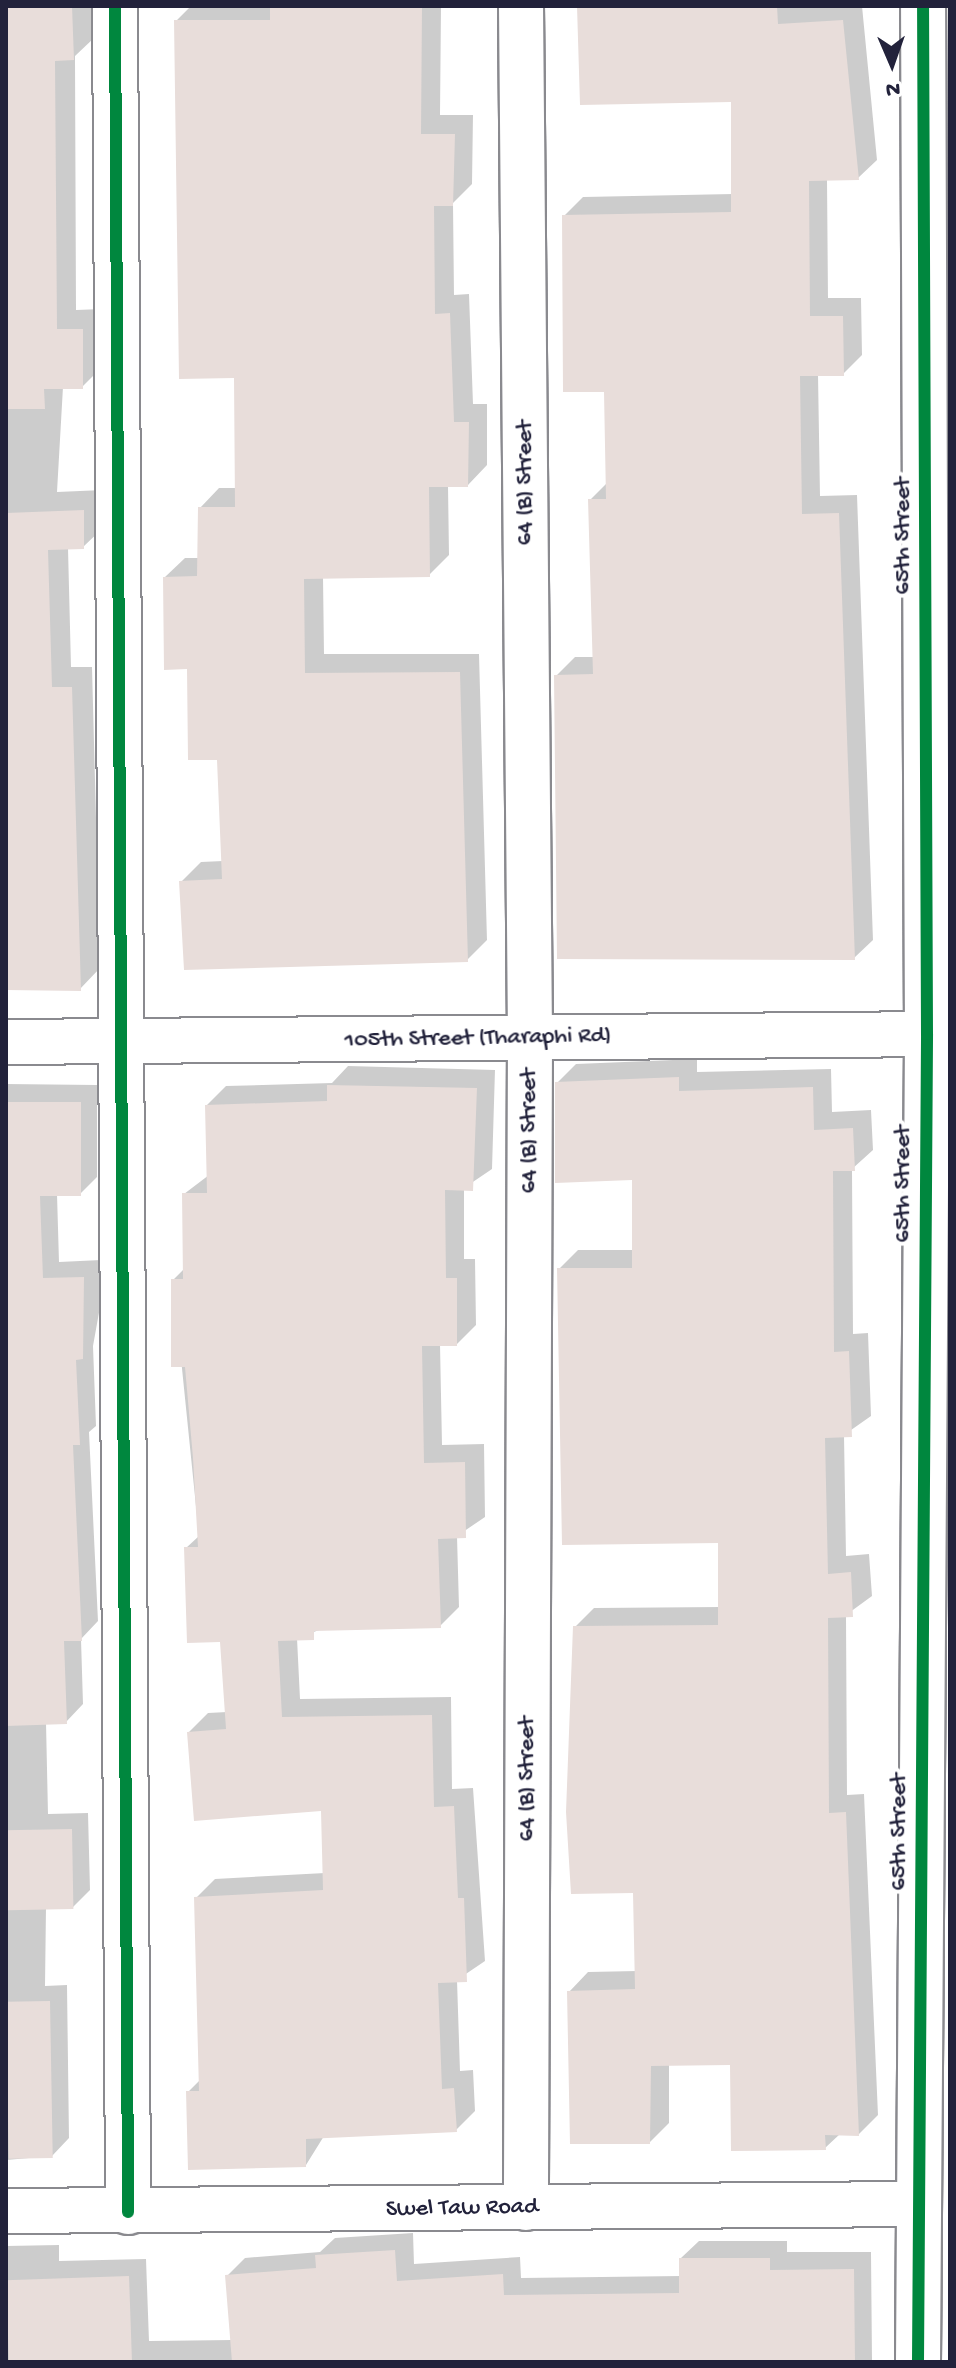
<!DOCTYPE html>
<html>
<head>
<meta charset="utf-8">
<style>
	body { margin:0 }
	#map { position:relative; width:956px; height:2368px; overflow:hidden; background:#fff; font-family:"Gochi Hand",sans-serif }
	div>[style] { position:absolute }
	.shadow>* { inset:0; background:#0003 }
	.building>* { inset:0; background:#e8ddda; transform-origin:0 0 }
	.roads { filter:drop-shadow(2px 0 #8a8a8f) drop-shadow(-2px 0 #8a8a8f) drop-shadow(0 2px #8a8a8f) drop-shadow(0 -2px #8a8a8f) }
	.minor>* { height:44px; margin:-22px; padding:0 22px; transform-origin:22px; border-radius:22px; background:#fff }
	.cycleway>* { height:12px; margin:-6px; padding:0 6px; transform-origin:6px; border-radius:6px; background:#00873e }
	span { translate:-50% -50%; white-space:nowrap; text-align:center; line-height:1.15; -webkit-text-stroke:8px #fff; paint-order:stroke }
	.street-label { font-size:24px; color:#22223b }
	.frame { position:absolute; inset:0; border:8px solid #22223b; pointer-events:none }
	.north { position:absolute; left:852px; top:24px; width:80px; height:80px; -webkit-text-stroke:6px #fff; paint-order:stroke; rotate:178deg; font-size:22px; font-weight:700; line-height:32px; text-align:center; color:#22223b }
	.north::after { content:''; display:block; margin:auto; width:28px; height:36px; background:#22223b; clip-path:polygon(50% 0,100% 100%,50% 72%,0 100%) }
</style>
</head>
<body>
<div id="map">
	<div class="shadow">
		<div style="clip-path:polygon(6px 6px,93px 6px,94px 38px,75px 56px,76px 310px,102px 309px,103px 366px,82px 387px,63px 387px,57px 492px,103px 490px,104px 527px,83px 547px,68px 548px,71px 667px,92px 667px,100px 968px,80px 989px,6px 988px)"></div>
		<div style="clip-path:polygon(191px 6px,441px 6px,440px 115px,473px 115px,472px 184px,453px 203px,454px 295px,469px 294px,473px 404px,487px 404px,487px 465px,468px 485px,448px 485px,449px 555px,429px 575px,323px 576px,324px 654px,479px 654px,487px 940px,467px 960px,181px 882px,201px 862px,223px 861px,219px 758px,165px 577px,185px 558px,199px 558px,200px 508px,219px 488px,237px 488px,236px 376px,176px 21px)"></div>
		<div style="clip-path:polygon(593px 6px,862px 6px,877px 160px,858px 178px,827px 179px,828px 298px,861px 298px,862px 355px,843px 374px,818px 374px,820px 496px,857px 495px,873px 940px,854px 958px,556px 676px,575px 657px,594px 657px,590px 500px,608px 482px,606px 390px,564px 216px,583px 197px,733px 194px,733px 100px)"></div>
		<div style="clip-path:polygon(697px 1059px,697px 1072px,831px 1069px,832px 1112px,871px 1110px,873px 1150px,852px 1169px,853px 1334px,868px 1333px,871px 1416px,844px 1435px,846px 1556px,869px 1554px,872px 1596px,846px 1615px,847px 1795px,864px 1794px,878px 2115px,859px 2134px,840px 2134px,825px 2148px,732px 2062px,669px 2064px,669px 2123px,650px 2142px,569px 1992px,588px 1972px,637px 1971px,635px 1891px,575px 1627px,594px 1608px,720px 1607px,720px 1541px,559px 1269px,578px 1250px,634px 1250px,634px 1178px,557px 1083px,576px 1064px)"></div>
		<div style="clip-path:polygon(348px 1066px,495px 1070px,492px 1169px,464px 1188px,464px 1259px,475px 1259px,476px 1325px,457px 1344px,440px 1344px,442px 1445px,484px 1444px,485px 1517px,457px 1536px,459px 1607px,440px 1626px,322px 1629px,297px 1638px,300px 1699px,451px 1697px,452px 1789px,473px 1788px,485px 1961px,457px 1980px,460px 2071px,473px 2070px,475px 2111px,456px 2130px,324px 2136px,306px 2165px,188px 2092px,200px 2080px,196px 1898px,215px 1879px,325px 1873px,323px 1808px,189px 1732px,208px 1713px,227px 1712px,222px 1640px,186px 1548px,199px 1536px,173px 1280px,185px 1268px,184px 1194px,209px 1175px,207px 1105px,226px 1086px,332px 1083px)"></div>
		<div style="clip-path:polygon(6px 1084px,97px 1085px,97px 1177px,80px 1194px,57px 1194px,59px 1262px,101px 1260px,102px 1296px,93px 1346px,96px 1426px,89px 1432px,98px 1621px,81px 1639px,83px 1704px,66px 1722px,46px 1722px,48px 1814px,88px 1813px,90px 1890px,73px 1907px,46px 1908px,45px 1986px,67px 1985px,69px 2138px,52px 2156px,6px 2160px)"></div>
		<div style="clip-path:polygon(413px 2233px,414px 2264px,520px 2257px,521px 2278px,681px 2276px,681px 2258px,699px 2241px,787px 2241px,787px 2252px,871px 2252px,872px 2360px,6px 2362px,6px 2246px,59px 2245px,59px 2261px,146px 2259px,149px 2341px,232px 2340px,227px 2276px,245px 2258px,320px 2252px,335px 2238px)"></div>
	</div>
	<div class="building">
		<div style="clip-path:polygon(6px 6px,72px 6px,74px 60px,55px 61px,57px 329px,83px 329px,83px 389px,44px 389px,45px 409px,6px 409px)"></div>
		<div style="clip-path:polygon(270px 6px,422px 6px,421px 134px,455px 134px,453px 206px,434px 206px,435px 314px,450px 313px,454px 422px,469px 422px,468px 487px,429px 487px,430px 577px,304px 579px,305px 673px,460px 672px,468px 962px,184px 970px,179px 881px,222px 879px,217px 760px,188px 760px,187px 669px,164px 670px,163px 577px,197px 576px,198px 507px,235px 507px,234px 378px,179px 379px,174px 20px,270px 20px)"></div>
		<div style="clip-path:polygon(577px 6px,777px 6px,778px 24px,843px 20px,859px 180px,809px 181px,810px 316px,843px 316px,844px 376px,800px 376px,802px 514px,839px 513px,855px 960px,557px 959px,554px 675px,593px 674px,588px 499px,606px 499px,604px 392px,563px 392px,562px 215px,731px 212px,731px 102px,580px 105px)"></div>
		<div style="clip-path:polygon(84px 510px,84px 549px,48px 550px,52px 687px,72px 687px,81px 991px,6px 990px,6px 513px)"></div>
		<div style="clip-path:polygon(679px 1077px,679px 1091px,813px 1087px,814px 1130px,853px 1128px,855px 1171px,833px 1171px,834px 1352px,849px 1351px,852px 1437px,825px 1438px,828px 1574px,851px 1572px,853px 1617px,828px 1618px,829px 1813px,846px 1812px,859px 2136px,825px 2135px,826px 2150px,731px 2151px,730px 2065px,651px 2066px,650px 2144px,570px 2144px,567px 1991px,635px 1989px,633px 1893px,571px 1894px,566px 1812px,573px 1626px,718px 1625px,718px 1543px,562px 1545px,557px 1268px,632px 1268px,632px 1180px,555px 1183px,555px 1082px)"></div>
		<div style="clip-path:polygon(327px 1085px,477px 1088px,473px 1191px,445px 1190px,446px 1278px,457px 1278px,457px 1346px,422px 1346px,424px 1463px,465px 1462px,466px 1538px,438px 1539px,441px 1628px,314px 1631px,314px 1640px,278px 1641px,282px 1717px,432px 1715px,434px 1807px,454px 1806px,458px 1898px,464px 1898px,467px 1982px,438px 1983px,442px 2089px,454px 2088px,457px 2132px,306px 2139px,306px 2167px,188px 2170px,186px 2091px,199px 2091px,194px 1897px,323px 1890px,321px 1811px,194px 1821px,187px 1732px,226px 1729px,220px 1642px,187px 1643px,184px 1547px,198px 1547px,193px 1458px,185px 1367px,171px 1367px,171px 1279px,183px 1279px,182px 1193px,207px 1193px,205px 1105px,327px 1101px)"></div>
		<div style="clip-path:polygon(6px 1102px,81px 1102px,81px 1196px,40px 1196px,43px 1278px,84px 1277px,83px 1359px,76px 1360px,80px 1445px,73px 1445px,82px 1641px,64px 1641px,67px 1724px,6px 1726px)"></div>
		<div style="left:72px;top:1829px;width:80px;height:66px;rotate:89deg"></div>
		<div style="left:50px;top:2001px;width:157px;height:44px;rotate:89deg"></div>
		<div style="clip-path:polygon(395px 2250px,397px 2281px,503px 2274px,504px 2295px,679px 2293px,679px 2258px,770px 2258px,770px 2270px,854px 2269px,855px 2362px,232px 2362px,225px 2275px,316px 2268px,315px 2255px)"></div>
		<div style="left:129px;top:2276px;width:86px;height:123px;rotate:88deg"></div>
	</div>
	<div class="roads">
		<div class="minor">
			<div style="left:115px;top:6px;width:2206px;rotate:89.66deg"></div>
			<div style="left:521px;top:6px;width:1033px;rotate:89.5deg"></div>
			<div style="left:530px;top:1039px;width:1169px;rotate:90.2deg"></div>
			<div style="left:6px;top:1042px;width:944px;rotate:-0.49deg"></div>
			<div style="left:6px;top:2211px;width:913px;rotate:-0.44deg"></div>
			<div style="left:918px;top:2362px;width:1328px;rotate:-89.61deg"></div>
			<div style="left:927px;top:1034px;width:1028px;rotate:-90.22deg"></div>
		</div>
	</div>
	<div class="cycleway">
		<div style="left:115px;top:6px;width:2206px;rotate:89.66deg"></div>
		<div style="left:918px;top:2362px;width:1328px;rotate:-89.61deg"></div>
		<div style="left:927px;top:1034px;width:1028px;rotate:-90.22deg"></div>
	</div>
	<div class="street-label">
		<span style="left:526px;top:483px;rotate:-90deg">64 (B) Street</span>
		<span style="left:904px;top:536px;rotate:-90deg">65th Street</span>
		<span style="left:478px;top:1039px;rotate:-1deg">105th Street (Tharaphi Rd)</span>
		<span style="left:530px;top:1131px;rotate:-90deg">64 (B) Street</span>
		<span style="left:904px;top:1184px;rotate:-90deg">65th Street</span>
		<span style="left:528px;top:1779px;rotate:-90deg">64 (B) Street</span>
		<span style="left:900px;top:1832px;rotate:-90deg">65th Street</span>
		<span style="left:462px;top:2209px;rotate:-1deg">Swel Taw Road</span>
	</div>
	<div class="frame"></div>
	<div class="north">N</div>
</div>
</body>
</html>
